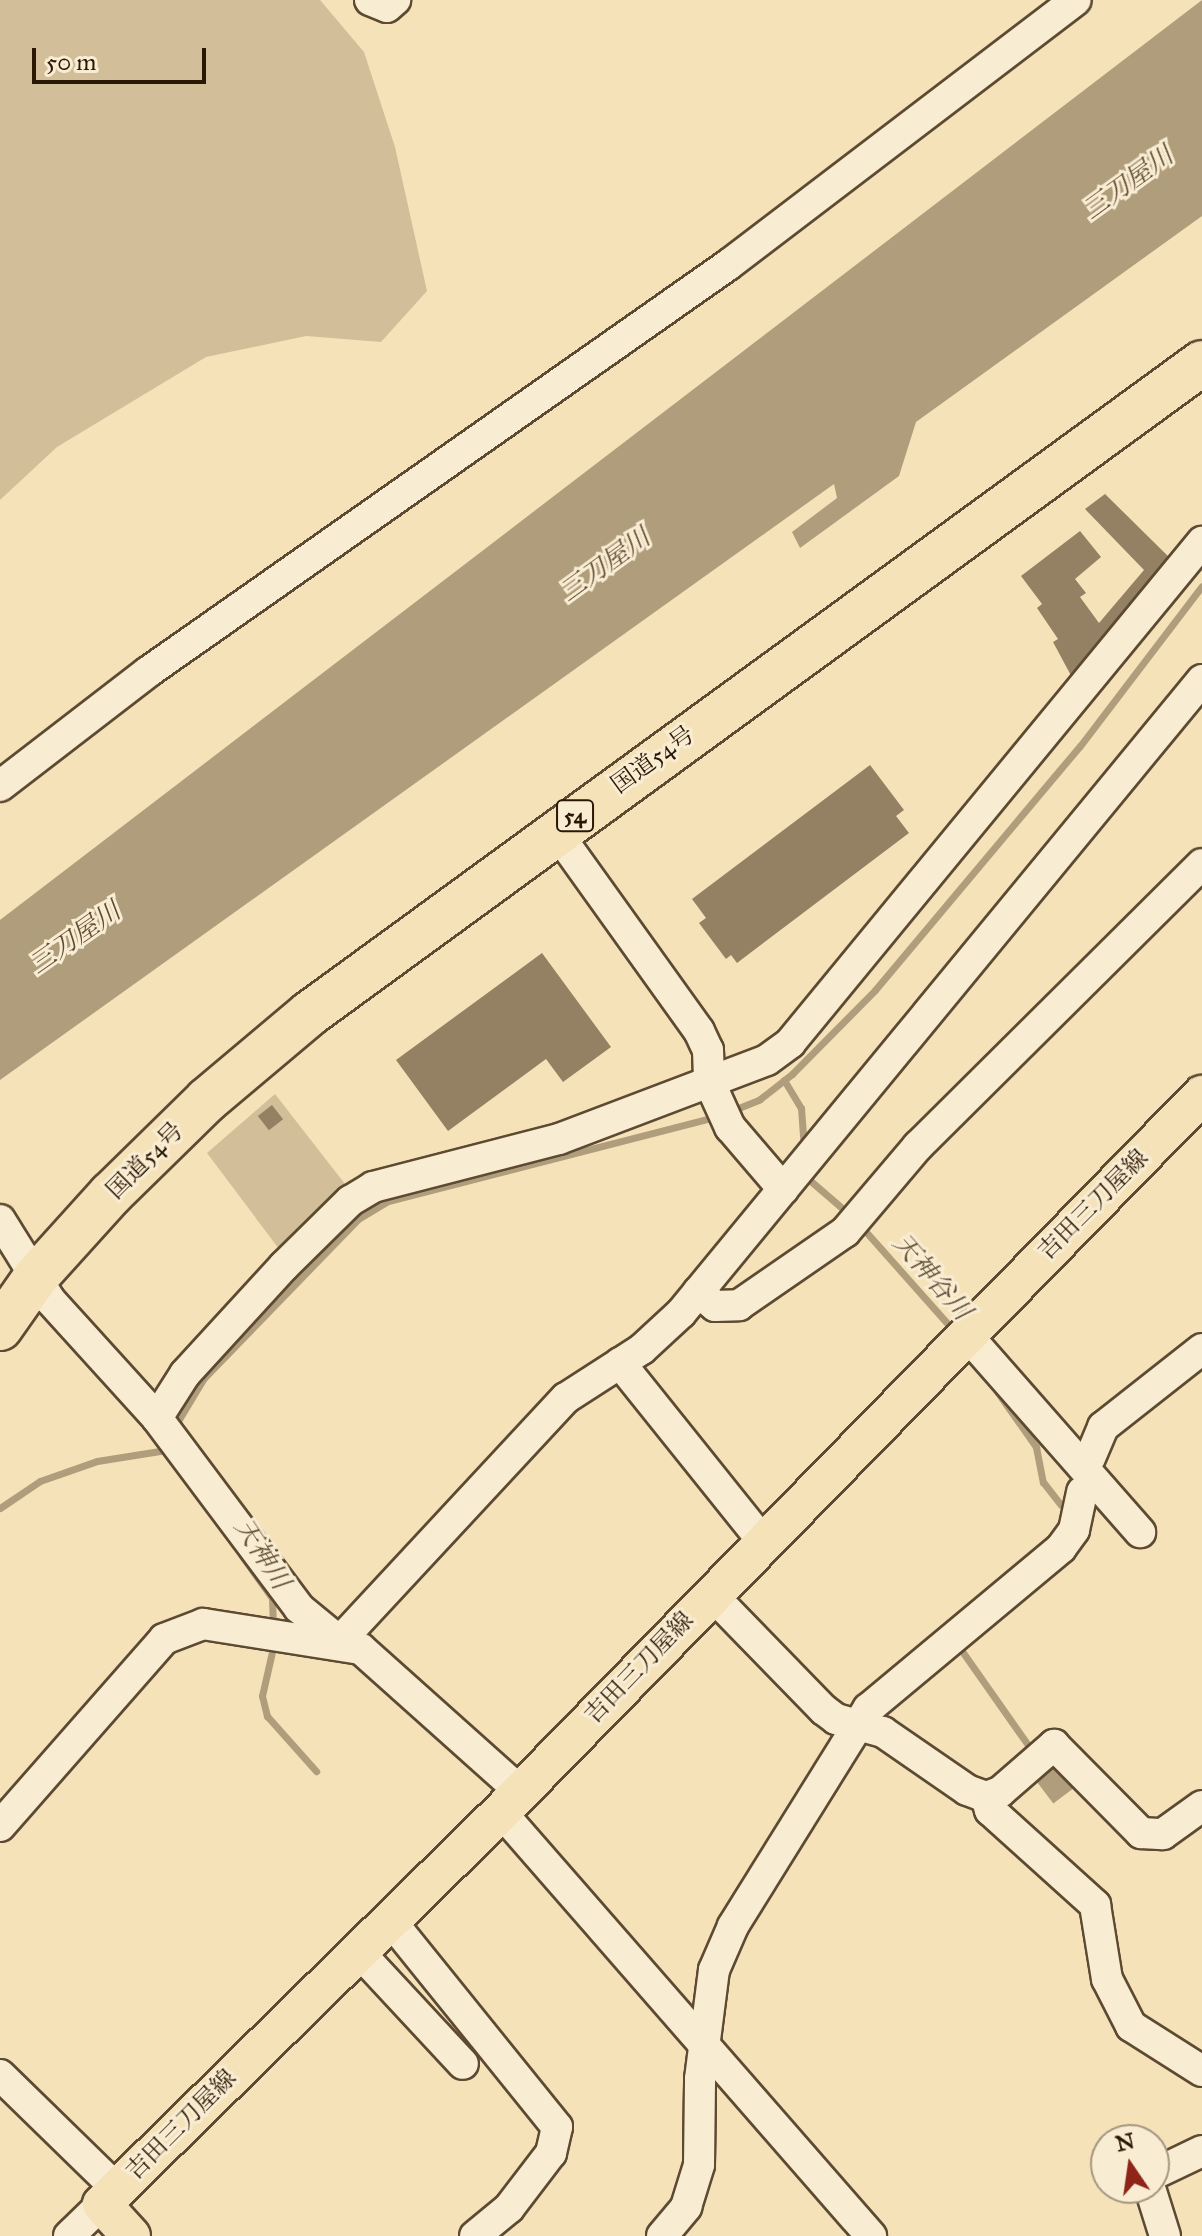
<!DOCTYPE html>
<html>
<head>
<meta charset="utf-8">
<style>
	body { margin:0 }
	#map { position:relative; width:1202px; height:2236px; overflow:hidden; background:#f5e2b9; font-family:"IM FELL Great Primer","Noto Serif JP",serif }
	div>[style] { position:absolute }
	.green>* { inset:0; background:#d2bf9a }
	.water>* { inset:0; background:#b09d7c; transform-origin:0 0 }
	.stream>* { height:7px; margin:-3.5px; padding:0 3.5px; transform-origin:3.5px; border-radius:3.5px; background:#b09d7c }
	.building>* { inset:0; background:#948163; transform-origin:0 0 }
	.roads { filter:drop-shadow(2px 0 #5d4a32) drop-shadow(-2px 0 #5d4a32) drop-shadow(0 2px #5d4a32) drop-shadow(0 -2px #5d4a32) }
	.minor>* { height:30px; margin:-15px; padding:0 15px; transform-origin:15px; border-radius:15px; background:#f8ecd2 }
	.major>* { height:38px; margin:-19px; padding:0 19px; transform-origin:19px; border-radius:19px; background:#f5e2b9 }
	.highway>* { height:44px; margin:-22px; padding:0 22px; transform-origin:22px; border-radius:22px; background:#f5e2b9 }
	span { translate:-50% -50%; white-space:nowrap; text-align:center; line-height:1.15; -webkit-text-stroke:6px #f8ecd2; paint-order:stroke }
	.shield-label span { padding:2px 6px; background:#f8ecd2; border:2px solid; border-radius:6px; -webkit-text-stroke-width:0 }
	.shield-label { font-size:22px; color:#2a1705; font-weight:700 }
	.street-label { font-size:24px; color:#2a1705 }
	.water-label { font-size:26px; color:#604d35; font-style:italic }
	.north { position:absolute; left:1090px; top:2124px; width:80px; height:80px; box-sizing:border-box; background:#f8ecd2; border:2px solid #a69780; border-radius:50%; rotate:347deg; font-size:22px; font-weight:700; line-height:32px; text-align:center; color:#2a1705 }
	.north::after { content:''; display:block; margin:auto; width:28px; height:36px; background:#8f2418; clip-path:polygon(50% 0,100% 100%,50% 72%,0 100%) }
	.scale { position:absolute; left:32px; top:48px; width:174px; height:36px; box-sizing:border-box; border:4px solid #2a1705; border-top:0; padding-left:10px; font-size:24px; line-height:28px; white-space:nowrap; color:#2a1705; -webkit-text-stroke:6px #f8ecd2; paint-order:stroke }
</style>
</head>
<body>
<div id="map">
	<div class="green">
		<div style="clip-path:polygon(0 0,320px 0,364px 52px,395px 147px,427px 291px,381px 342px,306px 336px,206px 357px,57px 447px,0 500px)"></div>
		<div style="clip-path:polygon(275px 1094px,345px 1184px,279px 1249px,207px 1153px)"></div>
	</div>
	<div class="water">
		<div style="clip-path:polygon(1202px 0,1202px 216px,916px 422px,899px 476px,800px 548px,792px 532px,837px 498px,834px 484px,0 1080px,0 920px)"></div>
		<div style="left:1049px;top:1753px;width:43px;height:27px;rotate:53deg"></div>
	</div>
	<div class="stream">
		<div style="left:784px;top:1080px;width:33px;rotate:59deg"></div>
		<div style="left:801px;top:1108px;width:41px;rotate:85.8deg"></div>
		<div style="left:731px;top:1111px;width:31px;rotate:-22deg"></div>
		<div style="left:760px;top:1099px;width:41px;rotate:-38deg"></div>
		<div style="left:792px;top:1074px;width:118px;rotate:-45.3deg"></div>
		<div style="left:875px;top:990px;width:319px;rotate:-50deg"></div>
		<div style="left:1080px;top:746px;width:201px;rotate:-52.7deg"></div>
		<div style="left:806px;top:1177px;width:58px;rotate:40.8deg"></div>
		<div style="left:859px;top:1224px;width:143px;rotate:48.4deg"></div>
		<div style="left:996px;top:1390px;width:70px;rotate:54.9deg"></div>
		<div style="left:1036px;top:1447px;width:36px;rotate:79deg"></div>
		<div style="left:1043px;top:1482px;width:29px;rotate:52deg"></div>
		<div style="left:175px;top:1426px;width:56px;rotate:-58.9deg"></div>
		<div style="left:204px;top:1378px;width:221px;rotate:-45.9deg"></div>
		<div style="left:358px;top:1219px;width:35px;rotate:-31deg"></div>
		<div style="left:388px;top:1201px;width:339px;rotate:-14.4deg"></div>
		<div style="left:0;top:1508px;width:48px;rotate:-34deg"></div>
		<div style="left:40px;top:1481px;width:60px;rotate:-19.3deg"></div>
		<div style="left:97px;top:1461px;width:70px;rotate:-9.1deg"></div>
		<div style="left:242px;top:1556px;width:52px;rotate:54.5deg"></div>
		<div style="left:272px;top:1598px;width:28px;rotate:88deg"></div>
		<div style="left:274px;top:1643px;width:54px;rotate:102.8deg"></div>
		<div style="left:262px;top:1696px;width:21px;rotate:76deg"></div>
		<div style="left:267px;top:1716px;width:74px;rotate:48.3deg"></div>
		<div style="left:957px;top:1644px;width:136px;rotate:54.9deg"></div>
	</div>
	<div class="building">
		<div style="clip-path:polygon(1105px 494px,1175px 563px,1075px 683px,1053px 642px,1058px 639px,1037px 608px,1042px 604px,1021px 576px,1080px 531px,1101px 557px,1075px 579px,1086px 593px,1080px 597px,1099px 623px,1144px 570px,1085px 509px)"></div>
		<div style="clip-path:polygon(870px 765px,904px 810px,896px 816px,909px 833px,737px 963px,731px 955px,726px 959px,699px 923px,706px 918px,692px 899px)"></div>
		<div style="clip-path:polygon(542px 953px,611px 1047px,563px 1082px,546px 1059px,448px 1131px,396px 1060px)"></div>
		<div style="left:272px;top:1105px;width:18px;height:18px;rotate:52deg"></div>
	</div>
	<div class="roads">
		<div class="minor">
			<div style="left:370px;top:0;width:18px;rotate:22deg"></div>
			<div style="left:387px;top:7px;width:11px;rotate:-41deg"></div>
			<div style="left:0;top:786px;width:187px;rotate:-37.6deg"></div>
			<div style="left:148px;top:672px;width:709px;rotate:-35.06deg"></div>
			<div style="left:728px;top:265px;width:437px;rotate:-37.3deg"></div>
			<div style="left:555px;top:830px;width:247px;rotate:54.4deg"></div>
			<div style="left:699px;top:1031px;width:21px;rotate:65deg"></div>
			<div style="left:708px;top:1050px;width:31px;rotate:88deg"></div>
			<div style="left:709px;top:1081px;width:51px;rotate:65.5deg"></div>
			<div style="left:730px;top:1127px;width:82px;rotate:49.5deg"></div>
			<div style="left:0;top:1220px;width:94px;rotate:58deg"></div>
			<div style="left:50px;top:1300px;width:159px;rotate:47.8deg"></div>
			<div style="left:157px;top:1418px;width:237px;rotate:53.2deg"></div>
			<div style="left:299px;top:1608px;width:50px;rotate:39.4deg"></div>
			<div style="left:698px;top:1292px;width:22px;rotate:39deg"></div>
			<div style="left:715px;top:1306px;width:24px;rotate:-2deg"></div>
			<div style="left:739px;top:1305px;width:129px;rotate:-34.6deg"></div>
			<div style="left:845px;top:1232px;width:113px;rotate:-49.7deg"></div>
			<div style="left:918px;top:1146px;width:400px;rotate:-44.8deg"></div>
			<div style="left:966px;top:1334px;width:264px;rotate:48.7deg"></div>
			<div style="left:620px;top:1363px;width:227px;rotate:51.3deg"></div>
			<div style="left:157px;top:1418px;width:52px;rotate:-57.5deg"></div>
			<div style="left:185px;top:1374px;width:147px;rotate:-47.5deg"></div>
			<div style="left:284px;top:1266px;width:93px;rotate:-44.6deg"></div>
			<div style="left:350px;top:1201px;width:27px;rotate:-31deg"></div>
			<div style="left:373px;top:1187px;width:192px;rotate:-14.5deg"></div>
			<div style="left:559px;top:1139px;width:222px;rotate:-20.8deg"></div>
			<div style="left:767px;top:1060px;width:29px;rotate:-36deg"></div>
			<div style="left:790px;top:1043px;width:649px;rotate:-50.57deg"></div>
			<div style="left:1090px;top:1458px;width:34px;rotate:-67deg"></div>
			<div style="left:1103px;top:1427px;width:126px;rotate:-38.2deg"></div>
			<div style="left:711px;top:1594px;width:162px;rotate:45.8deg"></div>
			<div style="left:824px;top:1710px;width:15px;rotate:37deg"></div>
			<div style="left:836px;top:1719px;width:49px;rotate:15.5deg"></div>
			<div style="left:883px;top:1732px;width:102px;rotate:34.6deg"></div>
			<div style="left:967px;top:1790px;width:20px;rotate:20deg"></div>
			<div style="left:986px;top:1797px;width:15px;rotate:-20deg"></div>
			<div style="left:1000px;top:1792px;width:72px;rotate:-41deg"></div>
			<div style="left:1054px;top:1745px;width:124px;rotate:45.3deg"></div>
			<div style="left:1141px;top:1833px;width:22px;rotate:3deg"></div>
			<div style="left:1163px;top:1834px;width:48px;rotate:-35.7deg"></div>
			<div style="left:339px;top:1642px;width:333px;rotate:-47.1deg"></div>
			<div style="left:566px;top:1398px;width:90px;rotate:-32.8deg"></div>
			<div style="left:642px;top:1349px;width:53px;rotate:-42.7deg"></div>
			<div style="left:681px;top:1313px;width:820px;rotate:-50.54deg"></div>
			<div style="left:986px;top:1797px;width:14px;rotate:73deg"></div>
			<div style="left:990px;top:1810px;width:142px;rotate:42.1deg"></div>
			<div style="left:1095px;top:1905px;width:75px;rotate:80.8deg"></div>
			<div style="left:1107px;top:1979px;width:53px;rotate:62.9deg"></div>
			<div style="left:1131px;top:2026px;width:84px;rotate:32.4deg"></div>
			<div style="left:501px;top:1812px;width:563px;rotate:48.89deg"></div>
			<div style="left:0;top:1826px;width:249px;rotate:-48.7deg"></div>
			<div style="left:164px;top:1639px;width:42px;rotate:-21deg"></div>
			<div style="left:203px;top:1624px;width:160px;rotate:9deg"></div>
			<div style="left:361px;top:1649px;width:213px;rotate:41.8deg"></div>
			<div style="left:390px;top:1920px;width:266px;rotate:51.1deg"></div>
			<div style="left:557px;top:2127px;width:27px;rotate:103deg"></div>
			<div style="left:551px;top:2153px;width:69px;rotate:127.4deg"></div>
			<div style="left:509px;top:2208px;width:44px;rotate:140.5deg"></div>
			<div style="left:358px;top:1951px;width:154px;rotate:47.1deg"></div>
			<div style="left:0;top:2075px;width:163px;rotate:44.3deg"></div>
			<div style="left:1154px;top:2174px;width:53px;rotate:-25.6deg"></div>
			<div style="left:1150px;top:2188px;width:50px;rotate:72.6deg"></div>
			<div style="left:69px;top:2236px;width:46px;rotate:-44.1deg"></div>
			<div style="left:662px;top:2236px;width:38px;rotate:-50deg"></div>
			<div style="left:686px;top:2207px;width:44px;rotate:-72.8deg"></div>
			<div style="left:699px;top:2165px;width:86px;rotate:-89.3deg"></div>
			<div style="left:700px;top:2079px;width:110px;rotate:-82.7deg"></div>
			<div style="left:714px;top:1970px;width:48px;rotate:-66.6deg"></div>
			<div style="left:733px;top:1926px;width:256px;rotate:-58.1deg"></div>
			<div style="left:868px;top:1709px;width:251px;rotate:-39.8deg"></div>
			<div style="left:1061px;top:1548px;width:22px;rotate:-54deg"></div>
			<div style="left:1074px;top:1530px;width:39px;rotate:-78deg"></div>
		</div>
		<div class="major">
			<div style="left:131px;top:2236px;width:43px;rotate:-132.2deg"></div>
			<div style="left:102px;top:2204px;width:559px;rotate:-44.49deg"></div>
			<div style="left:501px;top:1812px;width:1003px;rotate:-45.65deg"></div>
		</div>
		<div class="highway">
			<div style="left:0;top:1328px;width:61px;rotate:-55deg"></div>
			<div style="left:35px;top:1278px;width:113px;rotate:-47.9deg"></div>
			<div style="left:111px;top:1194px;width:134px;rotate:-44.4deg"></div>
			<div style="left:207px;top:1100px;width:133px;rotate:-40.1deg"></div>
			<div style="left:309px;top:1014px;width:1105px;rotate:-36.09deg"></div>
		</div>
	</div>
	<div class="shield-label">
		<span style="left:575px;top:816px">54</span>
	</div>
	<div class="street-label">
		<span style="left:653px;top:760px;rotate:-36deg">国道54号</span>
		<span style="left:145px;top:1161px;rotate:-45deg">国道54号</span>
		<span style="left:1093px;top:1205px;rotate:-45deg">吉田三刀屋線</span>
		<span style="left:639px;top:1668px;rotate:-46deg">吉田三刀屋線</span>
		<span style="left:181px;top:2125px;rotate:-45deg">吉田三刀屋線</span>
	</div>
	<div class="water-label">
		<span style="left:1128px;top:183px;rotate:-36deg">三刀屋川</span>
		<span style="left:605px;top:565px;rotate:-36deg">三刀屋川</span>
		<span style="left:75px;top:938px;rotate:-35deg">三刀屋川</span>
		<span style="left:932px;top:1277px;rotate:49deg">天神谷川</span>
		<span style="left:262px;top:1554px;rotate:57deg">天神川</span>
	</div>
	<div class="north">N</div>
	<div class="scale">50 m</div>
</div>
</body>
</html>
